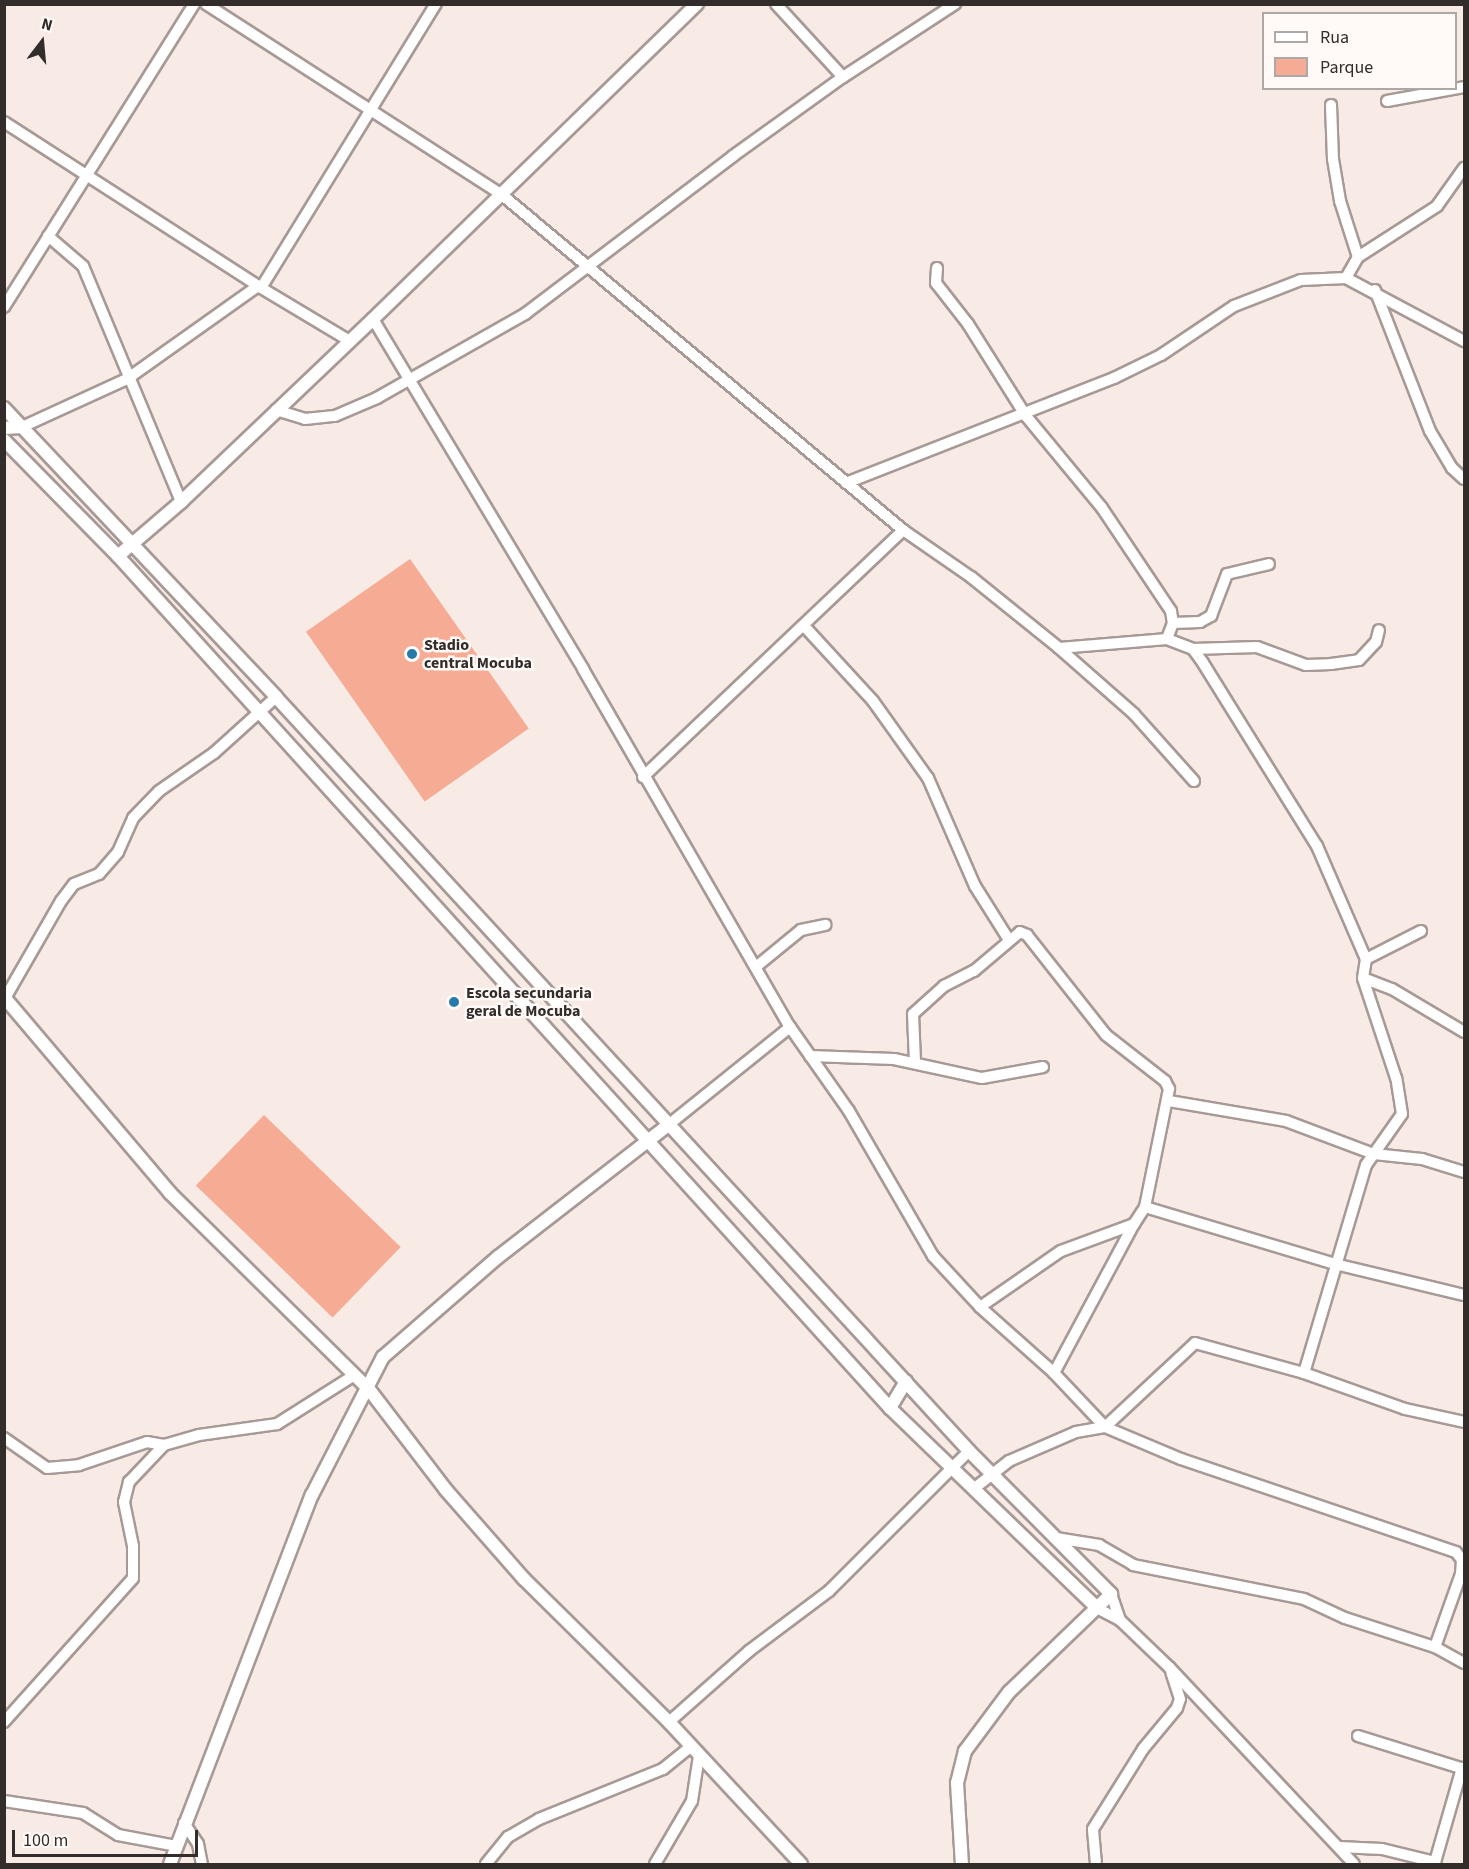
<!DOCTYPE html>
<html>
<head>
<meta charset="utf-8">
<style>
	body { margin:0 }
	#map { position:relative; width:1469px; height:1869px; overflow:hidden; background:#f8eae5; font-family:"Source Sans 3",sans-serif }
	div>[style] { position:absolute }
	.green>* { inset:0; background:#f5ab94; transform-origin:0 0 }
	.roads { filter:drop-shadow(2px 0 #a79a96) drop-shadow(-2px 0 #a79a96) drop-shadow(0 2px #a79a96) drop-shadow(0 -2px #a79a96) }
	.minor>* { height:10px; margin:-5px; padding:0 5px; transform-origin:5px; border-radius:5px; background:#fff }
	.tertiary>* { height:12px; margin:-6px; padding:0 6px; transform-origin:6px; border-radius:6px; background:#fff }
	.dots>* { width:16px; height:16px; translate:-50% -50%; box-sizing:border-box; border:3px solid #fff9f7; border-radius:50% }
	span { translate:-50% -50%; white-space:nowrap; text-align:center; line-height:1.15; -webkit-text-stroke:5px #fff9f7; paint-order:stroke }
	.poi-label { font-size:16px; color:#322d2b; font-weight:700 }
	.left { translate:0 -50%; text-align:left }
	.frame { position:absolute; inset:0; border:6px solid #322d2b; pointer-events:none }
	.legend { position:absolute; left:1262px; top:12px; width:195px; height:78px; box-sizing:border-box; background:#fff9f7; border:2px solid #ada7a5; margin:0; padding:8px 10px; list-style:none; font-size:18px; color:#322d2b }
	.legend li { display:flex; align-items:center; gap:12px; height:30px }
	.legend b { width:30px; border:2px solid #ada7a5 }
	.north { position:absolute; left:12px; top:12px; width:60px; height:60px; -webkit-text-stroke:4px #fff9f7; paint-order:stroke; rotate:16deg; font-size:16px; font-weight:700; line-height:24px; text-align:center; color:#322d2b }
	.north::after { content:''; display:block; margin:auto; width:21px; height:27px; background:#322d2b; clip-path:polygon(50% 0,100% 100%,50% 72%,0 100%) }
	.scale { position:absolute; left:12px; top:1830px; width:186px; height:27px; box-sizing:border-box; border:3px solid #322d2b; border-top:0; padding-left:8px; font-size:18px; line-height:21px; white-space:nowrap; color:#322d2b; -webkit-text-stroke:4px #fff9f7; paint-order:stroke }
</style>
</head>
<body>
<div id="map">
	<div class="green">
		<div style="left:410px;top:559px;width:207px;height:127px;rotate:55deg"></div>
		<div style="left:264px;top:1115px;width:190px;height:98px;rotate:44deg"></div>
	</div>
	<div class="roads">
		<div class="minor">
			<div style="left:206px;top:4px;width:351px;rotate:32.8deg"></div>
			<div style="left:501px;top:194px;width:524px;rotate:39.89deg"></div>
			<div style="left:903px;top:530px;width:83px;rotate:34.7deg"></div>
			<div style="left:971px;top:577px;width:113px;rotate:38.9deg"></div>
			<div style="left:1059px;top:648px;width:100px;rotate:41.3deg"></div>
			<div style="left:1134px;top:714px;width:90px;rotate:48.2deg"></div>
			<div style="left:776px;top:4px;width:99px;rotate:47.5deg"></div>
			<div style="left:1387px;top:101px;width:78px;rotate:-10.3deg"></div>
			<div style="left:1331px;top:105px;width:54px;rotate:87.9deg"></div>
			<div style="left:1333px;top:159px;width:43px;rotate:80.5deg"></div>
			<div style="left:1340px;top:201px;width:59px;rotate:72.2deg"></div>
			<div style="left:1358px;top:257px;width:24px;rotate:120deg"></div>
			<div style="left:4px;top:122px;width:302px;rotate:32.8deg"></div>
			<div style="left:258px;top:286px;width:107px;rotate:30.9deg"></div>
			<div style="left:48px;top:236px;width:46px;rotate:40.6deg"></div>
			<div style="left:83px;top:266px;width:256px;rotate:67.4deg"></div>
			<div style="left:1358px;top:257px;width:94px;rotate:-32.8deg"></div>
			<div style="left:1437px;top:206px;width:47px;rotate:-54.6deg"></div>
			<div style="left:937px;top:268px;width:15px;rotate:94deg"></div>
			<div style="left:936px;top:283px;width:52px;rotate:52deg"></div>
			<div style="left:968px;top:324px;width:109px;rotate:57.8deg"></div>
			<div style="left:1026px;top:416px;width:119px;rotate:50.4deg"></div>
			<div style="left:1102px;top:508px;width:124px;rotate:56.2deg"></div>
			<div style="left:1171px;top:611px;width:12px;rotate:81deg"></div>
			<div style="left:1173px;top:623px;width:17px;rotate:111deg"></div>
			<div style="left:1167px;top:639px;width:108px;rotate:175.2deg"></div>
			<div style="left:261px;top:288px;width:334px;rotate:-58.4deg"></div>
			<div style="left:1375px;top:290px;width:151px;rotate:68.7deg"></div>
			<div style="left:1430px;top:431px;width:43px;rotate:59.3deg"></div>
			<div style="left:1452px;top:468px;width:16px;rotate:43deg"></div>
			<div style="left:4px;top:307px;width:358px;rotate:-57.9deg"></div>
			<div style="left:373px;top:319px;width:408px;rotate:59deg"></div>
			<div style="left:583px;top:669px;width:414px;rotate:60deg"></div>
			<div style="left:790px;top:1027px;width:103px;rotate:54.9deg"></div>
			<div style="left:849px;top:1111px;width:168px;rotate:59.9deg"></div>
			<div style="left:933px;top:1256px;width:69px;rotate:47.3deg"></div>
			<div style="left:980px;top:1307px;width:98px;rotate:-34.7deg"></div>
			<div style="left:1061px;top:1251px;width:78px;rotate:-20.3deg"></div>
			<div style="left:1134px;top:1224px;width:20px;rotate:-57deg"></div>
			<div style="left:1145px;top:1207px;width:198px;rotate:16.7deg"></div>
			<div style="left:1335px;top:1264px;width:133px;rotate:13.5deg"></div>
			<div style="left:276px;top:410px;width:30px;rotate:17deg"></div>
			<div style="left:305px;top:419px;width:30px;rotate:-6deg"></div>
			<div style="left:335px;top:416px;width:46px;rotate:-23.2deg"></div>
			<div style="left:377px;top:398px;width:170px;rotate:-29.6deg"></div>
			<div style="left:525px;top:314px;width:261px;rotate:-37.2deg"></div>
			<div style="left:733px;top:156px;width:135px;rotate:-35.7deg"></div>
			<div style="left:843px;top:77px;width:134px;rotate:-33.1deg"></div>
			<div style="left:22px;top:427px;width:115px;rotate:-24.6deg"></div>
			<div style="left:127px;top:379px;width:161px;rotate:-35.4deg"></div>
			<div style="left:846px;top:483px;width:288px;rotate:-21.4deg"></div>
			<div style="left:1114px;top:378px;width:52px;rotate:-26.1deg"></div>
			<div style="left:1161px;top:355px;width:88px;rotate:-33.9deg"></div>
			<div style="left:1234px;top:306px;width:72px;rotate:-21.2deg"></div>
			<div style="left:1301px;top:280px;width:45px;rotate:-2.5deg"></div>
			<div style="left:1346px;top:278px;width:134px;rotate:28.1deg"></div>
			<div style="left:1173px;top:623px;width:27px;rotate:-2deg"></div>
			<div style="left:1200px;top:622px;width:13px;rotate:-29deg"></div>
			<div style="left:1211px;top:616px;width:45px;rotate:-69.1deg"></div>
			<div style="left:1227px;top:574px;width:43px;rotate:-13.4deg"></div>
			<div style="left:805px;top:627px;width:100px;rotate:47.4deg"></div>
			<div style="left:873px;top:701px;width:95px;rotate:54.5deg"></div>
			<div style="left:928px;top:778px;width:118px;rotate:66.5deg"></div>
			<div style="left:975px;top:886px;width:64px;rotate:57.8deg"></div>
			<div style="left:1167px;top:639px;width:28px;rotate:21deg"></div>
			<div style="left:1193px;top:649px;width:17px;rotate:54deg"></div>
			<div style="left:1203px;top:663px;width:216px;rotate:58.1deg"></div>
			<div style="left:1317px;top:846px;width:123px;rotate:66.6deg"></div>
			<div style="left:1193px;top:649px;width:64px;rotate:-1.8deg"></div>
			<div style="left:1257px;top:647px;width:52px;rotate:20.2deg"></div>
			<div style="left:1306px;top:665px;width:25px;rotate:-2deg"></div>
			<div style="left:1331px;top:664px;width:28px;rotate:-8deg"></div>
			<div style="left:1359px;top:660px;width:25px;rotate:-47deg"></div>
			<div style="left:1376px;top:642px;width:12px;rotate:-76deg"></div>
			<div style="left:643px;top:777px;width:359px;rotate:-43.5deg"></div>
			<div style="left:1421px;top:931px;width:62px;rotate:153deg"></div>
			<div style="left:1366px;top:959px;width:19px;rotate:99deg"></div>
			<div style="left:1363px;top:978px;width:31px;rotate:21deg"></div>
			<div style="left:1392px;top:989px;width:84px;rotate:30.8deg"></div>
			<div style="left:757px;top:966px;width:57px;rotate:-39.3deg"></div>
			<div style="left:801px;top:930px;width:25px;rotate:-12deg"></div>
			<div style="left:4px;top:1000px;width:114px;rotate:-60.1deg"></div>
			<div style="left:61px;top:901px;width:21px;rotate:-53deg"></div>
			<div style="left:74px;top:884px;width:27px;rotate:-22deg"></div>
			<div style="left:99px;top:874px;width:29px;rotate:-49deg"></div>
			<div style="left:118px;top:852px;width:37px;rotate:-66deg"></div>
			<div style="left:133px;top:818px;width:37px;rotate:-46deg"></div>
			<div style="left:159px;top:791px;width:67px;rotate:-34.6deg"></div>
			<div style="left:214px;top:753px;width:84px;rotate:-42.1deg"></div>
			<div style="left:810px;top:1056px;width:84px;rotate:2deg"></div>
			<div style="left:894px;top:1059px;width:90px;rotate:12.2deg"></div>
			<div style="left:982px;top:1078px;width:62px;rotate:-10.2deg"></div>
			<div style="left:915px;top:1062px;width:48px;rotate:-92.4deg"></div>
			<div style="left:913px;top:1014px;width:42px;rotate:-42.1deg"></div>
			<div style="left:944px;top:986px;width:34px;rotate:-27deg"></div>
			<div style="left:974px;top:971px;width:60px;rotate:-40.3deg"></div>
			<div style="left:1020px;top:932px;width:8px;rotate:23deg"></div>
			<div style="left:1027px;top:935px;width:127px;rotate:51.7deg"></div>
			<div style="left:1106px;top:1035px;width:75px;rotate:37.9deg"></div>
			<div style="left:1165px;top:1081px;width:9px;rotate:63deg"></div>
			<div style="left:1169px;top:1089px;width:120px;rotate:101.5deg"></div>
			<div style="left:1169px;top:1101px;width:119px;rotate:9.7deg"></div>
			<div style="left:1286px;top:1121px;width:94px;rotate:20.6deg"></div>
			<div style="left:1374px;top:1154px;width:48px;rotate:5.9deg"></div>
			<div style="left:1422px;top:1159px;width:44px;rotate:17.2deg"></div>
			<div style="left:667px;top:1126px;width:158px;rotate:-38.8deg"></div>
			<div style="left:980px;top:1307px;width:99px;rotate:41.7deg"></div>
			<div style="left:1054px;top:1373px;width:74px;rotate:46.6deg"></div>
			<div style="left:1105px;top:1427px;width:123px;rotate:-43deg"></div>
			<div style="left:1195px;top:1343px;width:113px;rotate:15.4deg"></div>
			<div style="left:1304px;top:1373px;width:217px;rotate:-73.4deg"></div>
			<div style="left:1366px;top:1165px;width:62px;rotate:-54.8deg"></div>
			<div style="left:1402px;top:1114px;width:36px;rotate:-99deg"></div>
			<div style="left:1396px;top:1078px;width:105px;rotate:-108.3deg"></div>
			<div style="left:1054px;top:1373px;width:169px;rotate:-61.8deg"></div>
			<div style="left:1304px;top:1373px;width:107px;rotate:19.6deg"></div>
			<div style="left:1405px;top:1409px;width:60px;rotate:12.4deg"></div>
			<div style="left:4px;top:1438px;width:52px;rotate:34.9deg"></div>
			<div style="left:47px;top:1468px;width:32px;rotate:-5deg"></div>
			<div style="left:79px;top:1465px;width:72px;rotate:-18.7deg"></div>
			<div style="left:147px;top:1442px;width:17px;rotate:10deg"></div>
			<div style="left:164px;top:1445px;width:36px;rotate:-16deg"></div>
			<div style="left:199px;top:1435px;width:79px;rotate:-8deg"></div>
			<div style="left:277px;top:1424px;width:90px;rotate:-32.3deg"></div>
			<div style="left:976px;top:1487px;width:42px;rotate:-38.2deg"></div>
			<div style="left:1009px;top:1461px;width:73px;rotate:-23.4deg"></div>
			<div style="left:1076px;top:1432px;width:29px;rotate:-10deg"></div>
			<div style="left:1105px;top:1427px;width:82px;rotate:22.8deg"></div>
			<div style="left:1181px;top:1459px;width:290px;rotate:18.7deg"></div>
			<div style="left:1456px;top:1552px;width:10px;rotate:53deg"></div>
			<div style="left:1462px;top:1560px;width:14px;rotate:94deg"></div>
			<div style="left:1461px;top:1574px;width:77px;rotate:109.6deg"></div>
			<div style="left:1056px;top:1538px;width:44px;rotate:9.2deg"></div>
			<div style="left:1099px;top:1545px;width:39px;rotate:30deg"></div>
			<div style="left:1133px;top:1565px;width:174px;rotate:11.2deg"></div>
			<div style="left:1304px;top:1599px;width:45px;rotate:24.9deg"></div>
			<div style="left:1345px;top:1618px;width:95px;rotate:17.9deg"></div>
			<div style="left:1435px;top:1647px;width:33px;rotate:29deg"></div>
			<div style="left:1111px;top:1594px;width:28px;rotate:71deg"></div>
			<div style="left:1097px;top:1608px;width:26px;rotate:28deg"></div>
			<div style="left:1120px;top:1620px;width:68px;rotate:43.8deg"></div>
			<div style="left:1169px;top:1667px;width:270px;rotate:46.8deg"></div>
			<div style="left:4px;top:1722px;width:193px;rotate:-48.1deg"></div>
			<div style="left:133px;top:1578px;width:32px;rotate:-90deg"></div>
			<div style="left:133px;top:1546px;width:45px;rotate:-101.6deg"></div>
			<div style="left:124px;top:1502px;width:21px;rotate:-76deg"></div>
			<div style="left:129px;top:1482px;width:51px;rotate:-46.6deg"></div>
			<div style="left:669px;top:1722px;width:107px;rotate:-41.6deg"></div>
			<div style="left:749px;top:1651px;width:100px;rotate:-36.9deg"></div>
			<div style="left:829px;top:1591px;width:198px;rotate:-45deg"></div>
			<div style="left:1358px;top:1736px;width:111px;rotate:17.3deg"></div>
			<div style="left:4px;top:1801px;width:80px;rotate:8.6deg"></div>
			<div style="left:83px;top:1813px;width:41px;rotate:32.2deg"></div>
			<div style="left:118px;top:1835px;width:59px;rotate:10.7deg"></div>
			<div style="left:184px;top:1823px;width:25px;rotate:56deg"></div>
			<div style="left:198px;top:1844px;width:20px;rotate:79deg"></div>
			<div style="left:1339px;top:1847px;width:43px;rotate:2.7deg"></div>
			<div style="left:1382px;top:1849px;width:55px;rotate:13.8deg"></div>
			<div style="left:1435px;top:1862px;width:98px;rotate:-74deg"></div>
			<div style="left:486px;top:1864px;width:35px;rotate:-51deg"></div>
			<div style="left:508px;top:1837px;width:36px;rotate:-30deg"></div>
			<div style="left:539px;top:1819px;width:134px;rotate:-22deg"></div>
			<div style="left:663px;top:1769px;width:36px;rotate:-39deg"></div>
			<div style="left:655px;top:1864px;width:73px;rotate:-59.6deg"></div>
			<div style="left:692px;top:1801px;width:46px;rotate:-81.2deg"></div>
			<div style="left:1096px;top:1864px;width:35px;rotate:-95deg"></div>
			<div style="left:1093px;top:1829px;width:94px;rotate:-58deg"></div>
			<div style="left:1143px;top:1749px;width:53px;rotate:-50.3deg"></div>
			<div style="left:1177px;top:1708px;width:9px;rotate:-72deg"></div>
			<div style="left:1180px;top:1699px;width:28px;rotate:-108deg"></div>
		</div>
		<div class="tertiary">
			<div style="left:4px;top:408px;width:397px;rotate:46.7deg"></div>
			<div style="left:276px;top:697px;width:1024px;rotate:47.41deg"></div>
			<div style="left:969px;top:1451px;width:202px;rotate:45.2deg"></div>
			<div style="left:1111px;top:1594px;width:141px;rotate:136.1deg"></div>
			<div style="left:1009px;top:1692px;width:74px;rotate:126.7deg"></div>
			<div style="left:965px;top:1751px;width:33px;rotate:104deg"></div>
			<div style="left:957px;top:1783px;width:81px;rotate:86.5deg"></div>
			<div style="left:4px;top:428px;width:18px;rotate:-3deg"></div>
			<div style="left:4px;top:440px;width:163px;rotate:45.5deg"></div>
			<div style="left:118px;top:556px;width:1150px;rotate:47.82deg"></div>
			<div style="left:890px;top:1408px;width:288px;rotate:44deg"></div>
			<div style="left:118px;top:556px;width:83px;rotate:-40.6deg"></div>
			<div style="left:181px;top:502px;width:265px;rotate:-43.6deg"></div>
			<div style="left:373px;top:319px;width:452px;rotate:-44.2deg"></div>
			<div style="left:4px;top:997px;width:257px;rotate:49.7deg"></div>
			<div style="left:170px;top:1193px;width:278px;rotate:44.6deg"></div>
			<div style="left:368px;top:1388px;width:128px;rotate:52.6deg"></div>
			<div style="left:446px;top:1490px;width:118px;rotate:48.8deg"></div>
			<div style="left:524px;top:1579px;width:204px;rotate:44.6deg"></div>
			<div style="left:669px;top:1722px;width:194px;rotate:47.1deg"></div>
			<div style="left:890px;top:1408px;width:31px;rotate:-59deg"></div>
			<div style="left:170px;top:1864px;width:395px;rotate:-69deg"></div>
			<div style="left:312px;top:1495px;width:155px;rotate:-62.8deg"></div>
			<div style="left:383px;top:1357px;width:152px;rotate:-41deg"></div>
			<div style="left:498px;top:1257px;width:214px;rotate:-37.8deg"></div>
		</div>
	</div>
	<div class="dots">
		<div style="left:412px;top:654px;background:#277bab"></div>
		<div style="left:454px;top:1002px;background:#277bab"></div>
	</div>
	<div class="poi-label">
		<span class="left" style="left:424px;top:654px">Stadio<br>central Mocuba</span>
		<span class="left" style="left:466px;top:1002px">Escola secundaria<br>geral de Mocuba</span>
	</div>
	<div class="frame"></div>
	<ul class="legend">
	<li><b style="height:8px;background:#fff"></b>Rua</li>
	<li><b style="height:16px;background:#f5ab94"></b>Parque</li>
	</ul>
	<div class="north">N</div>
	<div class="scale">100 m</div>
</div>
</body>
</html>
